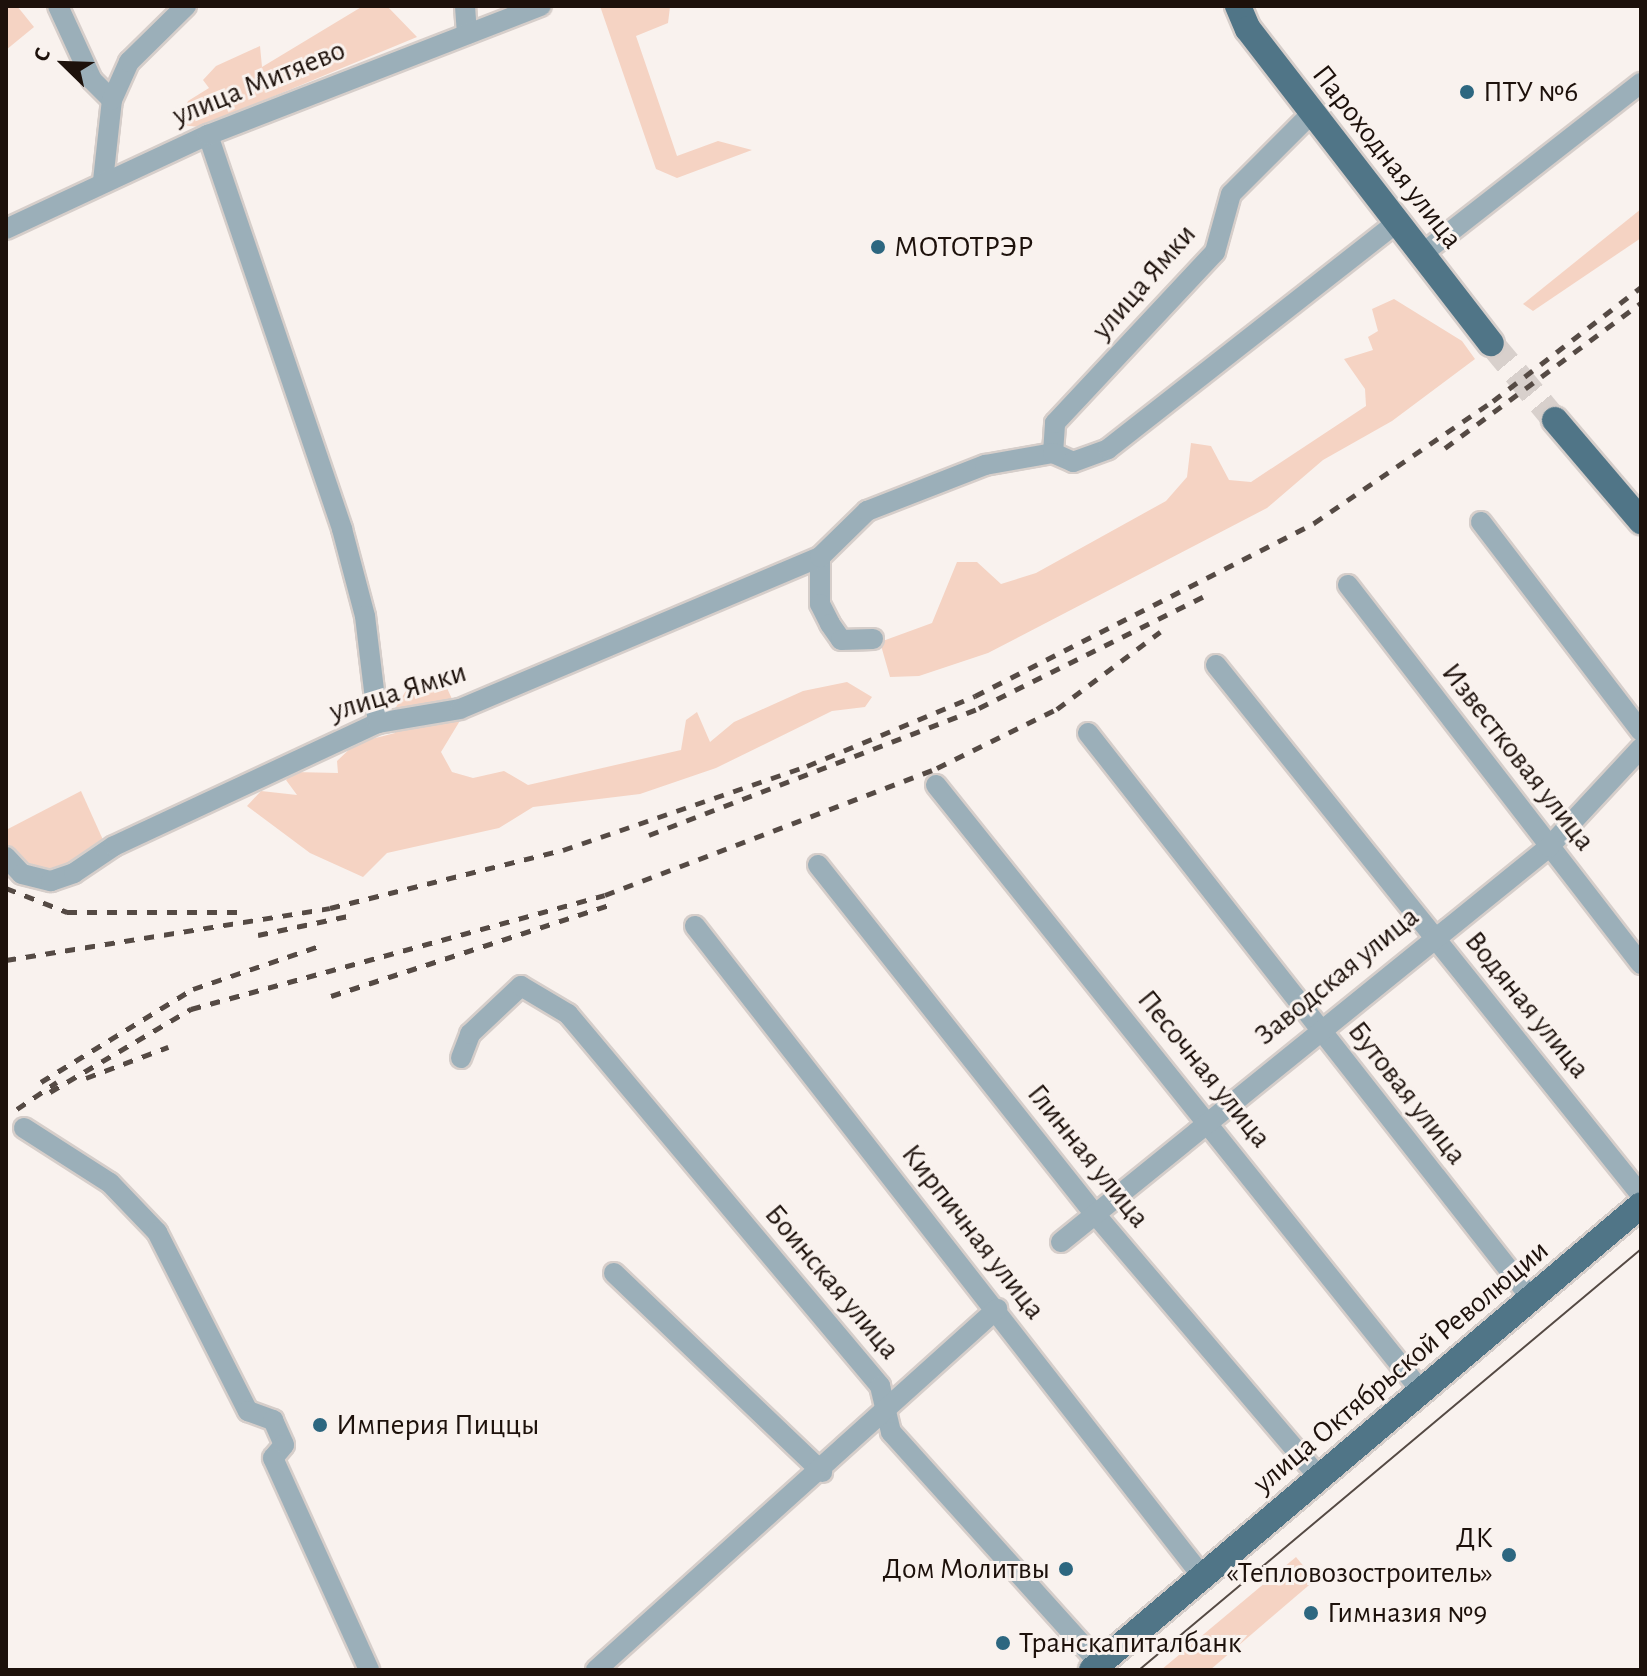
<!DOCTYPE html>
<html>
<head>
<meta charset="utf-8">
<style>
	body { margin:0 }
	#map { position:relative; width:1647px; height:1676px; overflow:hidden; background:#f9f2ee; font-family:"Alegreya Sans",sans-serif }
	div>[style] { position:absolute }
	.green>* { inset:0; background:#f5d3c3 }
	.major-tunnel>* { height:26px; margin-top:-13px; transform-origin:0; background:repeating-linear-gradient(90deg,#d8d0cc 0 26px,transparent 0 39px) }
	.roads { filter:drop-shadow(2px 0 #d6ceca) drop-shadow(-2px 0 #d6ceca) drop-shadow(0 2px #d6ceca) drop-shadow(0 -2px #d6ceca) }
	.minor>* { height:20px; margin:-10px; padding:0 10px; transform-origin:10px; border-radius:10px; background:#9bafb9 }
	.major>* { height:26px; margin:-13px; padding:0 13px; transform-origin:13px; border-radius:13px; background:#507587 }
	.tram>* { height:2px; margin:-1px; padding:0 1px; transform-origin:1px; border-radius:1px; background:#554a44 }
	.rail>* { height:5px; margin-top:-2.5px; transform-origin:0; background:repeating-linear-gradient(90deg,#554a44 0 10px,transparent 0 20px) }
	.dots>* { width:22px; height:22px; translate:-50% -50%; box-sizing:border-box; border:4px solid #f9f2ee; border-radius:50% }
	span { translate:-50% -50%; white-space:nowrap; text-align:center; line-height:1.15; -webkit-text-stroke:6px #f9f2ee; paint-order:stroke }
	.street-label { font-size:30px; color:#1d110b }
	.poi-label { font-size:30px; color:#1d110b }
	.left { translate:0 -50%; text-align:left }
	.right { translate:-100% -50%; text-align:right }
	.frame { position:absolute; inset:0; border:8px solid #1d110b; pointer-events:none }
	.north { position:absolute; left:24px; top:24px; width:80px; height:80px; -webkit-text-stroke:6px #f9f2ee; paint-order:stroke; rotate:293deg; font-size:22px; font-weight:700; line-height:32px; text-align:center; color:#1d110b }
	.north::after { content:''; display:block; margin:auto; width:28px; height:36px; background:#1d110b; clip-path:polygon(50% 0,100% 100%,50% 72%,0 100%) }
</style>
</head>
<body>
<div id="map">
	<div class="green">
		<div style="clip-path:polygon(6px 6px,17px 6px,34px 27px,6px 50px)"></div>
		<div style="clip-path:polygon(363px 6px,387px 6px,417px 37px,200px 127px,180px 125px,188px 101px,209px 88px,203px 80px,216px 66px,260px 46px,262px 67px)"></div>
		<div style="clip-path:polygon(600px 6px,670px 7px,668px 23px,636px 36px,677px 156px,718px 141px,752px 150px,677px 178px,656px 169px)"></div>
		<div style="clip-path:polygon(1641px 209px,1641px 238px,1533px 311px,1523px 304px)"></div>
		<div style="clip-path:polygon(1394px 299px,1462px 341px,1475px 359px,1392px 421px,1323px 460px,1267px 508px,988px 653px,919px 676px,890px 677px,880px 642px,932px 623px,957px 562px,977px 562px,1001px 584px,1036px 573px,1166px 501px,1187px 477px,1191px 443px,1211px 446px,1229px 480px,1251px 482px,1366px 406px,1365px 389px,1344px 359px,1373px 350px,1368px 337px,1378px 331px,1372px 309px)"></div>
		<div style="clip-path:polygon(847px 682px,872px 697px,865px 707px,832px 711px,716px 768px,640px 794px,533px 807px,499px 828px,387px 853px,363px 877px,310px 853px,247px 806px,261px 791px,297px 795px,286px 780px,294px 772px,338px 773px,337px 761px,356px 743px,395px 733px,393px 712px,407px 689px,447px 688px,461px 719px,441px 752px,452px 772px,473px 778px,504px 771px,528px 785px,681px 750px,686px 720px,697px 712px,710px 742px,734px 722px,803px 691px)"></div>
		<div style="clip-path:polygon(81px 791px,104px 842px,54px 874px,6px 853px,6px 830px)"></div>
		<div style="clip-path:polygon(1296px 1557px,1315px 1580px,1210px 1670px,1161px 1670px)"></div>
	</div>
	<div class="major-tunnel">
		<div style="left:1491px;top:343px;width:100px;rotate:50.3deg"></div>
	</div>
	<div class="roads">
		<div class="minor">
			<div style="left:58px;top:6px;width:81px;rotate:65.3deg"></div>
			<div style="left:92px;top:80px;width:28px;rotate:45deg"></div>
			<div style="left:465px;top:6px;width:28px;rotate:86deg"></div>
			<div style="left:208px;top:135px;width:416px;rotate:71.2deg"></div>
			<div style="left:342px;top:529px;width:90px;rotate:75.2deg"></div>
			<div style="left:365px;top:616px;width:108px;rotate:83.1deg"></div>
			<div style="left:103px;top:181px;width:81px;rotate:-83.7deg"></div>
			<div style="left:112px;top:100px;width:42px;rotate:-65.9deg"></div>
			<div style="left:129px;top:62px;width:80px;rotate:-44.5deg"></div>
			<div style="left:6px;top:229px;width:223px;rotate:-25deg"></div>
			<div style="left:208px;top:135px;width:357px;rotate:-21.2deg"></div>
			<div style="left:1422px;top:254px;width:278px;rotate:-38deg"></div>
			<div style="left:1053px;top:453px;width:30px;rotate:-86deg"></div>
			<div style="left:1055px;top:423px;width:234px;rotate:-46.9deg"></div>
			<div style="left:1215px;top:252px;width:60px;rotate:-74.6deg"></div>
			<div style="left:1231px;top:194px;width:115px;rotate:-45deg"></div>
			<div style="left:1481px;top:522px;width:263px;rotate:52.6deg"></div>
			<div style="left:820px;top:557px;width:47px;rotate:90deg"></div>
			<div style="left:820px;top:604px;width:22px;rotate:63deg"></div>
			<div style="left:830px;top:624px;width:19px;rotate:55deg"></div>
			<div style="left:841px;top:640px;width:32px;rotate:-2deg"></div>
			<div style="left:1348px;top:585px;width:479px;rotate:52.3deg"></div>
			<div style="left:1216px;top:665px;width:679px;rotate:51.27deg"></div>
			<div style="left:1088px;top:733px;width:719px;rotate:51.89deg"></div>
			<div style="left:936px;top:785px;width:778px;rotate:51.32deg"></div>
			<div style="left:6px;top:857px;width:23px;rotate:47deg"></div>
			<div style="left:22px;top:874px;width:30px;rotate:14deg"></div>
			<div style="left:51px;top:881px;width:24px;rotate:-19deg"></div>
			<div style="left:74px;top:873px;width:48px;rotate:-34deg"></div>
			<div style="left:114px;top:846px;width:291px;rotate:-25deg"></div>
			<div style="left:378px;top:723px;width:83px;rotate:-9.7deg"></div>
			<div style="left:460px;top:709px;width:391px;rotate:-22.9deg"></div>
			<div style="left:820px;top:557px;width:66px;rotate:-44.4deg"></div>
			<div style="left:867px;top:511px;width:127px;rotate:-21.3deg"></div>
			<div style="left:985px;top:465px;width:69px;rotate:-10deg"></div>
			<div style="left:1053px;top:453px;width:22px;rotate:24deg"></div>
			<div style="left:1073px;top:462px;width:37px;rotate:-20deg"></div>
			<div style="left:1108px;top:449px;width:367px;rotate:-38.1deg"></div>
			<div style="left:818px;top:865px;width:446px;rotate:51.6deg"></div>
			<div style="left:1095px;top:1214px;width:347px;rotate:49.6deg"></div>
			<div style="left:695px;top:926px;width:824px;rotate:52.05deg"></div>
			<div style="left:461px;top:1058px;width:26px;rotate:-69deg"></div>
			<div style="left:470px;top:1034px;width:70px;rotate:-43.3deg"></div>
			<div style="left:521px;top:986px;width:55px;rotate:30.8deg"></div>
			<div style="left:568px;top:1014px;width:486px;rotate:50deg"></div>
			<div style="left:880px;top:1386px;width:47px;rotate:76.6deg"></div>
			<div style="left:891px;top:1432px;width:320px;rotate:48deg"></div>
			<div style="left:24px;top:1128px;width:102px;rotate:32.6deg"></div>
			<div style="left:110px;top:1183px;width:68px;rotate:46.2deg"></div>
			<div style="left:157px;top:1232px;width:201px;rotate:63.1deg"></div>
			<div style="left:248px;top:1411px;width:27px;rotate:20deg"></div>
			<div style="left:273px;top:1420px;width:27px;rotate:66deg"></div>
			<div style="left:284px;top:1445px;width:17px;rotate:130deg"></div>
			<div style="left:273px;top:1458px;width:233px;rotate:65.6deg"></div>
			<div style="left:1061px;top:1242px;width:628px;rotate:-38.99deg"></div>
			<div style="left:1549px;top:847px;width:135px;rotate:-47.1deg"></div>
			<div style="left:614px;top:1273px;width:288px;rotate:43.7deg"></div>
			<div style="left:596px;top:1670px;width:540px;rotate:-42deg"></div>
		</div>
		<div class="major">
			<div style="left:1238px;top:6px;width:25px;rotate:67deg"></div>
			<div style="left:1248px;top:29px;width:397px;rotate:52.3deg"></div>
			<div style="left:1555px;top:420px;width:133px;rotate:49.6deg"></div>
			<div style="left:1092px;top:1670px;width:719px;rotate:-40.26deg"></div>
		</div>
	</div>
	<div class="tram">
		<div style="left:1139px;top:1670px;width:655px;rotate:-39.98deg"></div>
	</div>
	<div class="rail">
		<div style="left:1445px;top:448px;width:244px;rotate:-36.5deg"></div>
		<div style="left:649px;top:835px;width:354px;rotate:-21deg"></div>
		<div style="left:979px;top:708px;width:259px;rotate:-26.4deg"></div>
		<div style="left:6px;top:888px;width:66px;rotate:21.5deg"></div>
		<div style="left:67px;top:912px;width:179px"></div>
		<div style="left:258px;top:935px;width:92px;rotate:-11.9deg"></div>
		<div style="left:6px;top:960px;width:328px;rotate:-9.1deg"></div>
		<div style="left:330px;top:908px;width:240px;rotate:-14deg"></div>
		<div style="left:563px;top:850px;width:258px;rotate:-19deg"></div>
		<div style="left:807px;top:766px;width:182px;rotate:-22.6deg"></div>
		<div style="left:975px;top:696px;width:381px;rotate:-27deg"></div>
		<div style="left:1314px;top:523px;width:217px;rotate:-34.3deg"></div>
		<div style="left:1493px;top:401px;width:187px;rotate:-37.6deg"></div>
		<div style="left:331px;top:996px;width:293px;rotate:-18.1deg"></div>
		<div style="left:86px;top:1078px;width:88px;rotate:-20.7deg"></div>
		<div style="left:41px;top:1082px;width:178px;rotate:-31.5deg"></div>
		<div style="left:193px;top:989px;width:133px;rotate:-18.8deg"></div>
		<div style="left:50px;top:1092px;width:164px;rotate:-30.5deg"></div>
		<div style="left:191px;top:1009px;width:429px;rotate:-15.4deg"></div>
		<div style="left:605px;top:895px;width:355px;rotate:-20.9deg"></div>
		<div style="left:937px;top:768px;width:134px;rotate:-26.2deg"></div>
		<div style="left:1057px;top:709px;width:129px;rotate:-36.8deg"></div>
		<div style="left:17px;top:1109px;width:48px;rotate:-34deg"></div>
	</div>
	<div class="dots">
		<div style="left:1467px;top:92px;background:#2d6780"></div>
		<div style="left:878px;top:247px;background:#2d6780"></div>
		<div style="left:320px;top:1425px;background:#2d6780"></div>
		<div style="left:1509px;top:1555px;background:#2d6780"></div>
		<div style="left:1066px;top:1569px;background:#2d6780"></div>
		<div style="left:1311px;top:1613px;background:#2d6780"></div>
		<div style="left:1003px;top:1643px;background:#2d6780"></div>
	</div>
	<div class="street-label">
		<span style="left:259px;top:83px;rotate:-22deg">улица Митяево</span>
		<span style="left:1387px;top:157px;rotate:52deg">Пароходная улица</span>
		<span style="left:1144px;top:282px;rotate:-49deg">улица Ямки</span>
		<span style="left:398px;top:692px;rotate:-17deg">улица Ямки</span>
		<span style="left:1518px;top:757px;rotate:52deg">Известковая улица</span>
		<span style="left:1337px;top:976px;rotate:-39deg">Заводская улица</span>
		<span style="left:1527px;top:1005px;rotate:51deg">Водяная улица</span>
		<span style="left:1204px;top:1069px;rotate:51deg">Песочная улица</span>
		<span style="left:1407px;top:1093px;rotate:52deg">Бутовая улица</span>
		<span style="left:1088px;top:1156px;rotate:51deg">Глинная улица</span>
		<span style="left:973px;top:1232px;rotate:52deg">Кирпичная улица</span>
		<span style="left:832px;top:1282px;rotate:50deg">Боинская улица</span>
		<span style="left:1401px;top:1367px;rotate:-40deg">улица Октябрьской Революции</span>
	</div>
	<div class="poi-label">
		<span class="left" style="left:1483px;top:92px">ПТУ №6</span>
		<span class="left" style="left:894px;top:247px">МОТОТРЭР</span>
		<span class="left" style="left:336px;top:1425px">Империя Пиццы</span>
		<span class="right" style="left:1493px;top:1555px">ДК<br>«Тепловозостроитель»</span>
		<span class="right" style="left:1050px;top:1569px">Дом Молитвы</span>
		<span class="left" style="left:1327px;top:1613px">Гимназия №9</span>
		<span class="left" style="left:1019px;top:1643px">Транскапиталбанк</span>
	</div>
	<div class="frame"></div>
	<div class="north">С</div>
</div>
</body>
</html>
